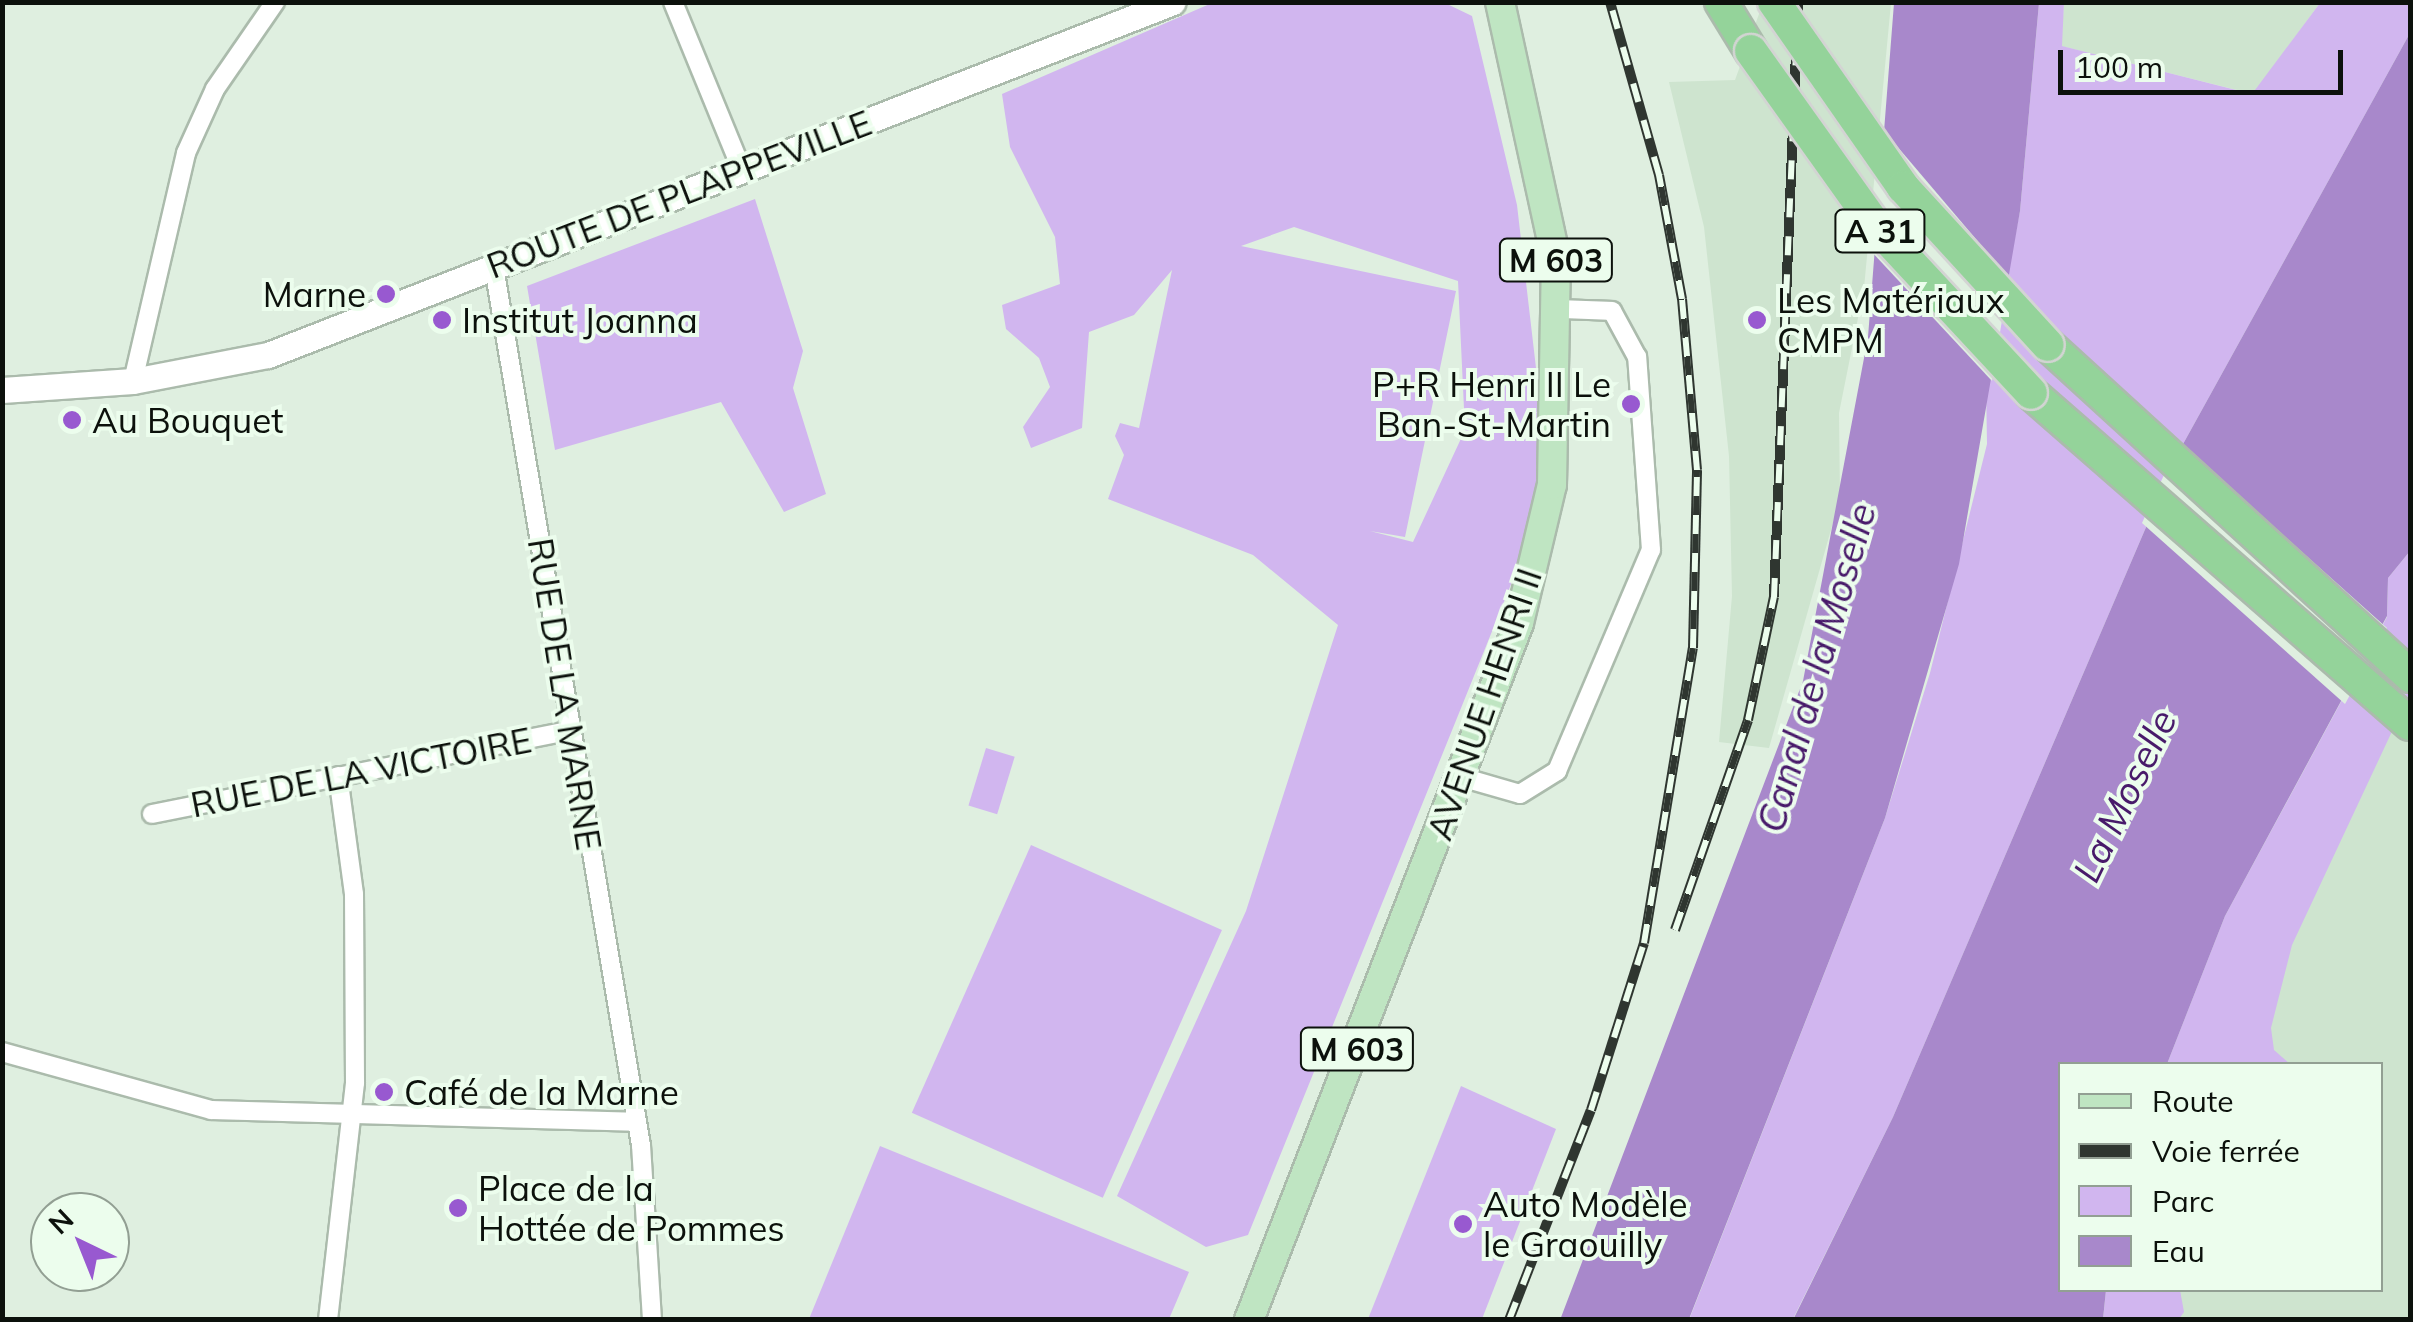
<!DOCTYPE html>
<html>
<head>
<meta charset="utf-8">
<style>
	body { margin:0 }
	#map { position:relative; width:2413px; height:1322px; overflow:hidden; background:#dfefe0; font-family:Mulish,sans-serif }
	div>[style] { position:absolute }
	.built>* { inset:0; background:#cee4cf }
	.green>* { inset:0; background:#d1b6ef; transform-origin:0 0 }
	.water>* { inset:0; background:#a888cb }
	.pier>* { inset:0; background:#dfefe0 }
	.roads { filter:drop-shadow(2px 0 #abbbac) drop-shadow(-2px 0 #abbbac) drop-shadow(0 2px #abbbac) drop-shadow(0 -2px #abbbac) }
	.street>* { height:18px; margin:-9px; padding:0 9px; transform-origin:9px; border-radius:9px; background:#fff }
	.secondary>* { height:25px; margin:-12.5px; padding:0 12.5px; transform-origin:12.5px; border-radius:12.5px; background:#fff }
	.primary>* { height:28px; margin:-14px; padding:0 14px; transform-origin:14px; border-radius:14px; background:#bfe5c2 }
	.highway>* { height:32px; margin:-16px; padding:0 16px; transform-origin:16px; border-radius:16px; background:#94d39a }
	.rail>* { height:10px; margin-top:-5px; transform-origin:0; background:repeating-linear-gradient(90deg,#ecfded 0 19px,#2f3630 0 38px); box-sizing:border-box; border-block:2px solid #2f3630 }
	.bridges { filter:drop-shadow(2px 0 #d3d4d3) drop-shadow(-2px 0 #d3d4d3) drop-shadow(0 2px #d3d4d3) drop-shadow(0 -2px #d3d4d3) }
	.highway-bridge>* { height:32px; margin:-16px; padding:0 16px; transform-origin:16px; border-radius:16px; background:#94d39a }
	.dots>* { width:28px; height:28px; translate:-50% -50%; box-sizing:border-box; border:5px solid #ecfded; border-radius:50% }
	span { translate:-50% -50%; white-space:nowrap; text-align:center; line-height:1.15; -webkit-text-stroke:8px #ecfded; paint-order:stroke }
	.shield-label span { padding:2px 8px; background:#ecfded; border:2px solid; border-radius:8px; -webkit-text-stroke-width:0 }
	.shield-label { font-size:32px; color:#0c110c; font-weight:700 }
	.street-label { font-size:35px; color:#0c110c }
	.poi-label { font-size:35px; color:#0c110c }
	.right { translate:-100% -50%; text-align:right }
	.left { translate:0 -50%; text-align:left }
	.water-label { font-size:38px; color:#481a6a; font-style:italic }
	.frame { position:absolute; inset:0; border:5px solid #0c110c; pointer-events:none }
	.legend { position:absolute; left:2058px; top:1062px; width:325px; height:230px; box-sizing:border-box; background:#ecfded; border:2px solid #929f93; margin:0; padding:12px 18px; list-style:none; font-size:30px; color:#0c110c }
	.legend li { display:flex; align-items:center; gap:20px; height:50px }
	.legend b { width:50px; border:2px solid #929f93 }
	.north { position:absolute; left:30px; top:1192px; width:100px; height:100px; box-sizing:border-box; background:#ecfded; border:2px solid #929f93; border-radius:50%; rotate:317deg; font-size:28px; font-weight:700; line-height:40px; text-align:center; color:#0c110c }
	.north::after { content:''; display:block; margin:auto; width:35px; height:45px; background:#9859d0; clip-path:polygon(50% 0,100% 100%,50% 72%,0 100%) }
	.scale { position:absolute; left:2058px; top:50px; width:285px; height:45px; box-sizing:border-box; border:5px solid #0c110c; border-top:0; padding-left:12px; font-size:30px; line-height:35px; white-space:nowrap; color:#0c110c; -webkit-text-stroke:8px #ecfded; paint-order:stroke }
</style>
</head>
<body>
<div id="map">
	<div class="built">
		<div style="clip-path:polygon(1763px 3px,1891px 3px,1864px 288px,1839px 413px,1840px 498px,1769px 748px,1719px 742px,1732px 596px,1729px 456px,1704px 227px,1669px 82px,1735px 80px)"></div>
		<div style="clip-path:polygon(2064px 3px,2320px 3px,2253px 94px,2061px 46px)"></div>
		<div style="clip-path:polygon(2410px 668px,2410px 1319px,2129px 1320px,2141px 1290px,2380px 1290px,2380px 1064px,2228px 1064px)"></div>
	</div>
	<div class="green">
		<div style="clip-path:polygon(evenodd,1212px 3px,1445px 3px,1472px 16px,1517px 205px,1550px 488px,1248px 1235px,1206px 1247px,1117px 1196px,1246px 911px,1338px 625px,1253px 555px,1108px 499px,1124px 455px,1115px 436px,1120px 423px,1139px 428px,1172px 270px,1134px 315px,1089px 332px,1082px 428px,1031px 448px,1023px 427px,1050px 387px,1039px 358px,1006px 329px,1002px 305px,1060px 284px,1055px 237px,1010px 147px,1002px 94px,1212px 3px,1294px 227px,1458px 281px,1465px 430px,1413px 542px,1370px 531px,1405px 537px,1456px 291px,1241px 246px,1294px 227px)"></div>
		<div style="clip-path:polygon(2039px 3px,2064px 3px,2062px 46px,2252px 94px,2320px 3px,2410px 3px,2410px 33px,2177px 455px,1893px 1117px,1793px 1319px,1689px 1320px,1885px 818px,1930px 673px,1987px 444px,1986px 384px,2020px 211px)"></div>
		<div style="clip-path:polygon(755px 199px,803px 351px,793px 388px,826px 494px,784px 512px,721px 402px,555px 450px,527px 286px)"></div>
		<div style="clip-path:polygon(2410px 551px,2410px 693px,2292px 945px,2271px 1028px,2274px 1050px,2290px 1064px,2167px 1064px,2225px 916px,2387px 617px,2388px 578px)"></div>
		<div style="left:986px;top:748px;width:30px;height:60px;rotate:17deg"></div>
		<div style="left:1031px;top:845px;width:209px;height:293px;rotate:24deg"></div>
		<div style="clip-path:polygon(1461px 1086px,1556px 1129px,1482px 1319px,1368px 1319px)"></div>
		<div style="clip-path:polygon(880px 1146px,1189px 1272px,1169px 1319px,809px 1319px)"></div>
		<div style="clip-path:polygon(2106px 1290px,2180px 1290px,2184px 1312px,2179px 1319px,2103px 1320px)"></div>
	</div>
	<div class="water">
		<div style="clip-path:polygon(1894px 3px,2039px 3px,2020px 211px,1959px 564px,1885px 818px,1689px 1319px,1560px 1320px,1803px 681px,1868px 337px)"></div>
		<div style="clip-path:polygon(2410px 33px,2410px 551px,2388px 578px,2387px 616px,2225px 916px,2167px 1064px,2060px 1064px,2060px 1290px,2106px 1290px,2103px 1319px,1793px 1320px,1893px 1117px,2177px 455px)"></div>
	</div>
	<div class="pier">
		<div style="clip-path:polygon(1879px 125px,2009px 278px,1992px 381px,1870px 250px)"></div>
		<div style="clip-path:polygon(2179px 442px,2387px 628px,2345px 704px,2142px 523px)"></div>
	</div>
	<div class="roads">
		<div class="street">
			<div style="left:673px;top:2px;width:182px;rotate:67.7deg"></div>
			<div style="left:494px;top:267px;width:890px;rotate:80.5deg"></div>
			<div style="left:641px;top:1145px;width:175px;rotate:86.4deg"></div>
			<div style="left:133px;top:381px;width:234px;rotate:-76.9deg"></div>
			<div style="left:186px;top:153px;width:70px;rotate:-65.6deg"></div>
			<div style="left:215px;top:89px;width:106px;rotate:-55.4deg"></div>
			<div style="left:1461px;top:777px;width:61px;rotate:16.1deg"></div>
			<div style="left:1520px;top:794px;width:44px;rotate:-31.9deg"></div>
			<div style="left:1557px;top:771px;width:240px;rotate:-67deg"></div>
			<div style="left:1651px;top:550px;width:194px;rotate:-94.1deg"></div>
			<div style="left:1637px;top:357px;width:52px;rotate:-118.5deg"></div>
			<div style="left:1612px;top:311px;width:53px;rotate:-177.8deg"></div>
			<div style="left:152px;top:814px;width:425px;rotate:-11.3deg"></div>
			<div style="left:2px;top:1052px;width:217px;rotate:15.5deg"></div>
			<div style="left:211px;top:1110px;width:423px;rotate:1.6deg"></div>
			<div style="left:328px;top:1320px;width:239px;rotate:-83.5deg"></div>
			<div style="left:355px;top:1083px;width:189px;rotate:-90.3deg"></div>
			<div style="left:354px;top:894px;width:119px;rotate:-97.7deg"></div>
		</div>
		<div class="secondary">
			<div style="left:2px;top:390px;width:131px;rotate:-3.9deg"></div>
			<div style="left:133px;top:381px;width:137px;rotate:-10.9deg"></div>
			<div style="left:268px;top:355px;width:971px;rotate:-21.31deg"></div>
		</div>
		<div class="primary">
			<div style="left:1249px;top:1320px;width:747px;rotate:-68.82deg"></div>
			<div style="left:1519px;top:623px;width:142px;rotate:-76.6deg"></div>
			<div style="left:1552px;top:485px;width:226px;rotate:-89deg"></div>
			<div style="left:1556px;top:259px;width:263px;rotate:-102.3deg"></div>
		</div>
		<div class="highway">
			<div style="left:1721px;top:2px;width:57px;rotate:58.5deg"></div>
			<div style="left:2048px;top:345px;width:491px;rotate:42.4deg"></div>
			<div style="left:2031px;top:393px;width:503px;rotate:41.13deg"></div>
		</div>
	</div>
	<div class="rail">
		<div style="left:1675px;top:930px;width:222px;rotate:-70.8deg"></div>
		<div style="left:1748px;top:720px;width:126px;rotate:-78.1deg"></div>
		<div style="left:1774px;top:597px;width:595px;rotate:-87.69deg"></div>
		<div style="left:1509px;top:1320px;width:225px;rotate:-68.7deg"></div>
		<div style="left:1591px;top:1110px;width:175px;rotate:-72.4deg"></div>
		<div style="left:1644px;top:943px;width:299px;rotate:-80.6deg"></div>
		<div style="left:1693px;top:648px;width:178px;rotate:-88.7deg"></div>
		<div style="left:1697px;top:470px;width:172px;rotate:-95deg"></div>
		<div style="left:1682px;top:299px;width:126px;rotate:-100.5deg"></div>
		<div style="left:1659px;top:175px;width:180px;rotate:-105.8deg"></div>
	</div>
	<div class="bridges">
		<div class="highway-bridge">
			<div style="left:1774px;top:2px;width:226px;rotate:55.1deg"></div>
			<div style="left:1903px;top:187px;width:214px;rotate:47.5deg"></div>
			<div style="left:1751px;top:51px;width:214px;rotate:54.5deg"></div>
			<div style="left:1875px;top:225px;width:229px;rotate:47.1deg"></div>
		</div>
	</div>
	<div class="dots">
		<div style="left:386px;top:294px;background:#9859d0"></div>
		<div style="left:442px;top:320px;background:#9859d0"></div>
		<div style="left:1757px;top:320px;background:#9859d0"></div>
		<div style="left:1631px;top:404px;background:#9859d0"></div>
		<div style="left:72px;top:420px;background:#9859d0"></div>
		<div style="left:384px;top:1092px;background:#9859d0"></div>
		<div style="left:458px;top:1208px;background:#9859d0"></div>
		<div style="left:1463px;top:1224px;background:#9859d0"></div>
	</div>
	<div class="shield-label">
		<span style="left:1880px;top:231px">A 31</span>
		<span style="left:1556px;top:260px">M 603</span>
		<span style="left:1357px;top:1049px">M 603</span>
	</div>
	<div class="street-label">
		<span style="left:679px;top:194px;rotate:-21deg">ROUTE DE PLAPPEVILLE</span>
		<span style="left:565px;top:694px;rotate:81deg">RUE DE LA MARNE</span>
		<span style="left:1484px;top:704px;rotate:-71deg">AVENUE HENRI II</span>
		<span style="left:361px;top:772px;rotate:-11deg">RUE DE LA VICTOIRE</span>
	</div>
	<div class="poi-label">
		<span class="right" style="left:366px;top:294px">Marne</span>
		<span class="left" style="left:1777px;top:320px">Les Matériaux<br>CMPM</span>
		<span class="left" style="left:462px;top:320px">Institut Joanna</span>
		<span class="right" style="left:1611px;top:404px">P+R Henri II Le<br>Ban-St-Martin</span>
		<span class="left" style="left:92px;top:420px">Au Bouquet</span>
		<span class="left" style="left:404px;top:1092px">Café de la Marne</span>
		<span class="left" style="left:478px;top:1208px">Place de la<br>Hottée de Pommes</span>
		<span class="left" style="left:1483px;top:1224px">Auto Modèle<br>le Graouilly</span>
	</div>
	<div class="water-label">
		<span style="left:1817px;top:668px;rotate:-74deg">Canal de la Moselle</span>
		<span style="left:2125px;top:796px;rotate:-64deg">La Moselle</span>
	</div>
	<div class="frame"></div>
	<ul class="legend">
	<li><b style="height:12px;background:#bfe5c2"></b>Route</li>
	<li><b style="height:12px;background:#2f3630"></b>Voie ferrée</li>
	<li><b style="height:28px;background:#d1b6ef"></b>Parc</li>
	<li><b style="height:28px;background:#a888cb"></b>Eau</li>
	</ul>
	<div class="north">N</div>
	<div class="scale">100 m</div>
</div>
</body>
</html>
